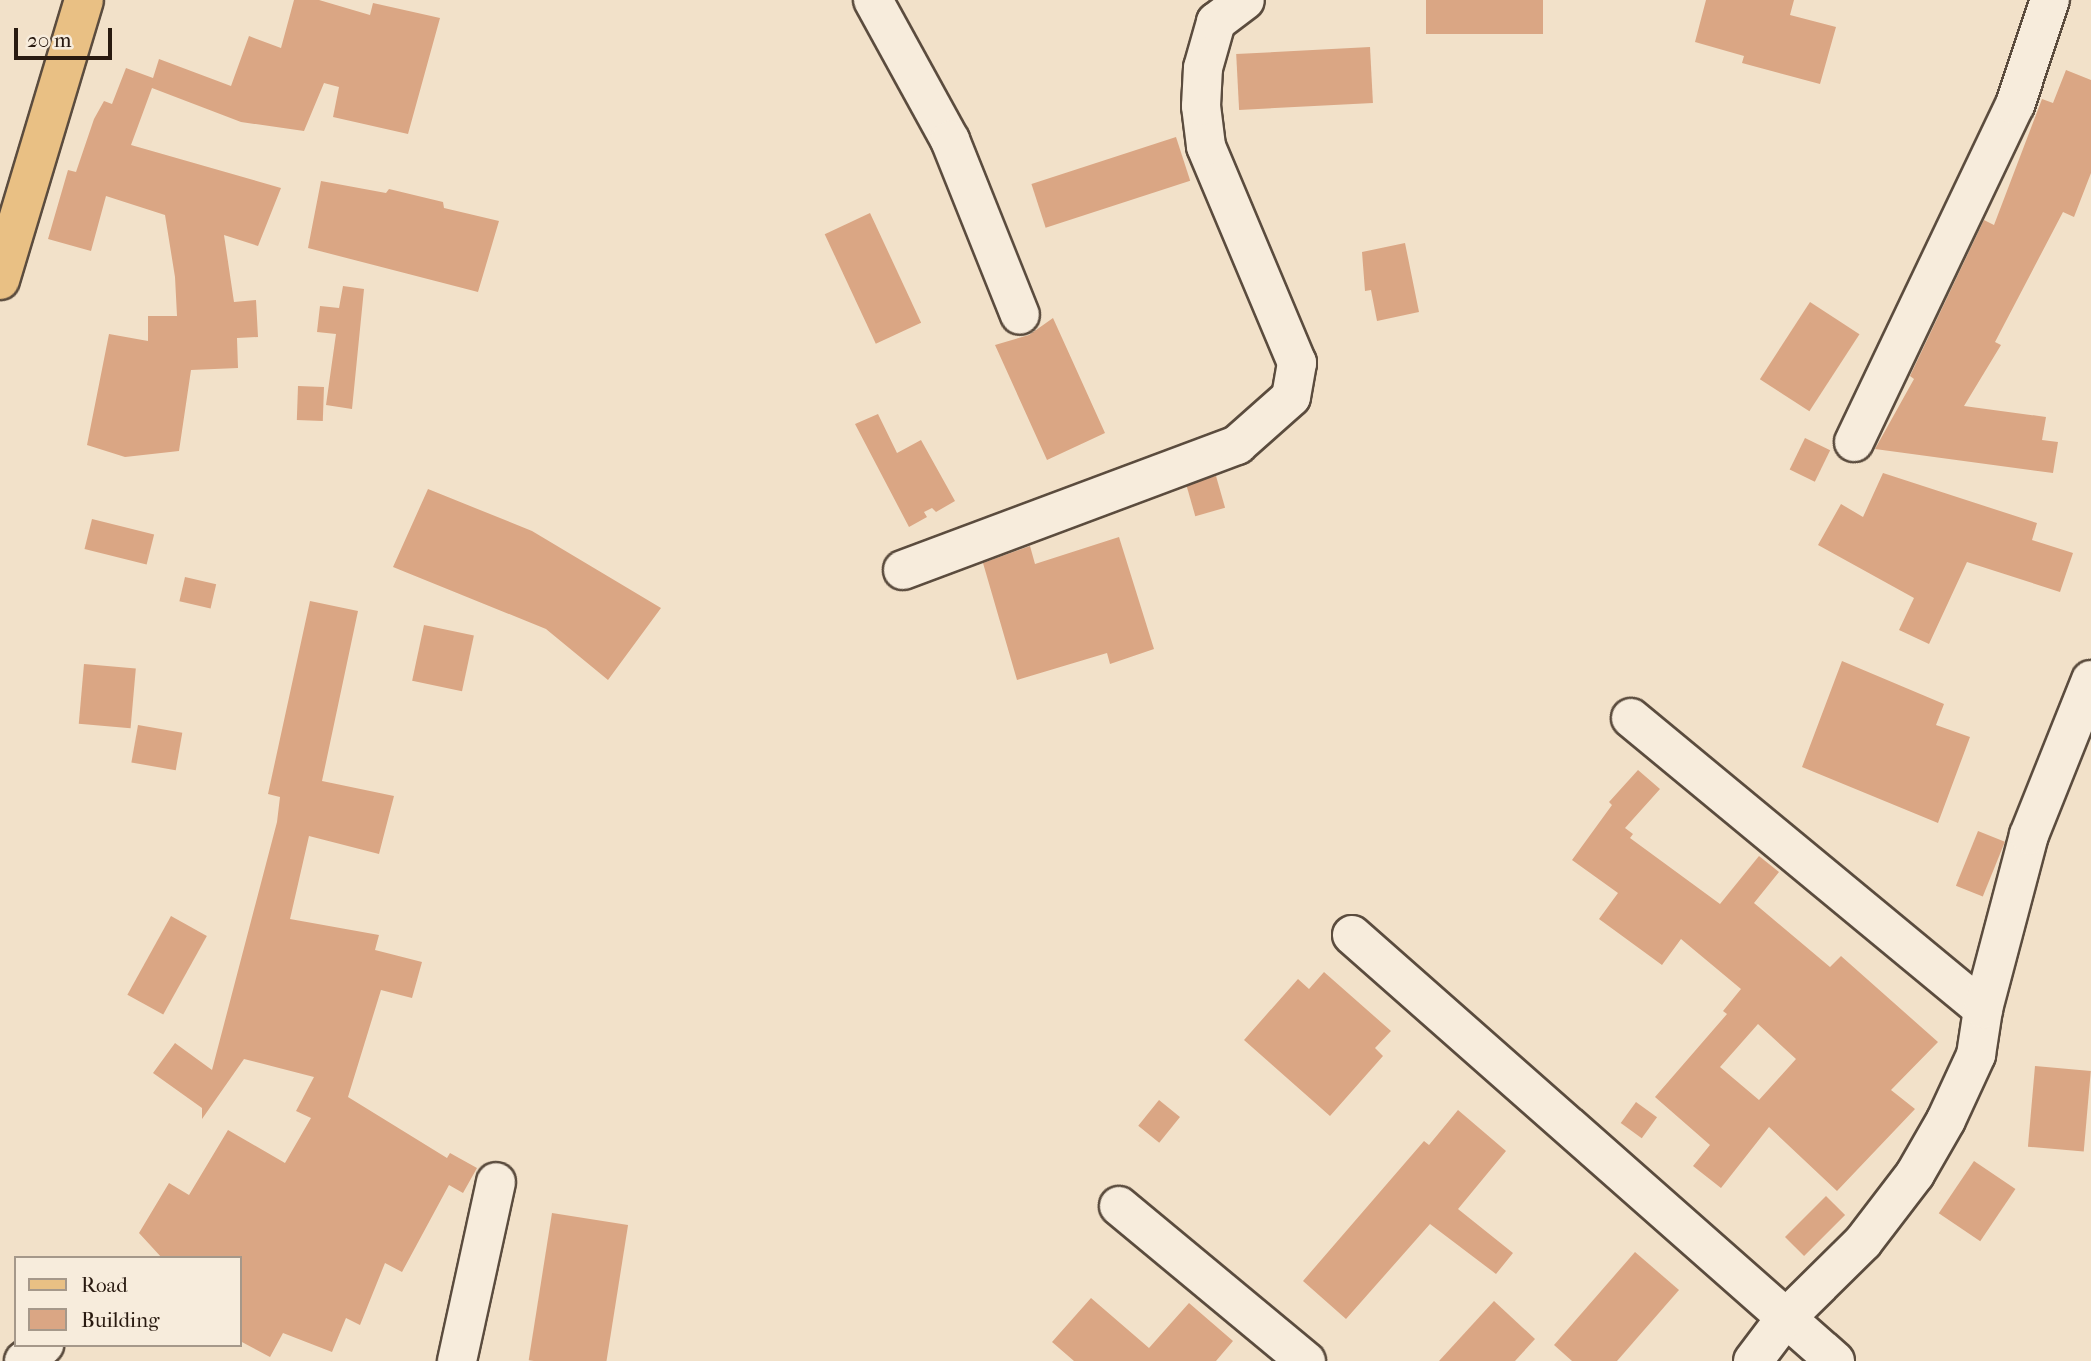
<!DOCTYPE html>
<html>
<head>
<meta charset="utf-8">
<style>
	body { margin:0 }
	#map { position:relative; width:2091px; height:1361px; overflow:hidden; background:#f2e1c9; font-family:"IM FELL French Canon",serif }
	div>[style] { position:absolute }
	.building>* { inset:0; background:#daa684; transform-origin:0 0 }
	.roads { filter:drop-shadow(2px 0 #5b4c3e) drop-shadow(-2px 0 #5b4c3e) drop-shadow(0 2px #5b4c3e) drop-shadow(0 -2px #5b4c3e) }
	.minor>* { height:38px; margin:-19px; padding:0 19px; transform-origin:19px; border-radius:19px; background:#f7ecdc }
	.primary>* { height:38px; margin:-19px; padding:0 19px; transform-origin:19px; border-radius:19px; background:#e9c084 }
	span { translate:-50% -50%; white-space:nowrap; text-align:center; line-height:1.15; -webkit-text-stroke:7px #f7ecdc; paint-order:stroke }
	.legend { position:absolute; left:14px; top:1256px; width:228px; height:91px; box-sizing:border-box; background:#f7ecdc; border:2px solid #a5988a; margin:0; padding:9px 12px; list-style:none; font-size:21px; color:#291a10 }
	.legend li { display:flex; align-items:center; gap:14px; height:35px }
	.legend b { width:35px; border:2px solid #a5988a }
	.scale { position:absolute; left:14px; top:28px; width:98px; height:32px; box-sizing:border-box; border:4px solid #291a10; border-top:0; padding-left:9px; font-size:21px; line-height:24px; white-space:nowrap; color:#291a10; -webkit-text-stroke:5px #f7ecdc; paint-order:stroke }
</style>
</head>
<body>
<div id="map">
	<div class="building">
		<div style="clip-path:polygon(294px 0,319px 0,370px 15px,373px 3px,440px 18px,408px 134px,333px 117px,339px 87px,324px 83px,304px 131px,241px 122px,152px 88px,131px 145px,281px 188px,258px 246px,224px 235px,234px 302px,256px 300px,258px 337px,237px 338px,238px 368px,191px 370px,179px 451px,125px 457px,87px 445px,109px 334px,148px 341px,148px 316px,177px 316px,175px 277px,165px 215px,106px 196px,91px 251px,48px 239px,68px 170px,76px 172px,94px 119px,104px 101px,112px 104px,126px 68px,153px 78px,159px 59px,231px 86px,249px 36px,281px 48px)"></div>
		<div style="left:1426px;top:0;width:117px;height:34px"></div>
		<div style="clip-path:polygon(1706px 0,1794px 0,1790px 15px,1836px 27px,1820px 84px,1742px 63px,1744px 56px,1695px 42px)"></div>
		<div style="left:1370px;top:47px;width:56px;height:134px;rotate:87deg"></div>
		<div style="clip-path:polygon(2066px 70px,2091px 80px,2091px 173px,2074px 217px,2063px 212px,1995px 342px,2001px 345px,1964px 406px,2046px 417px,2042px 440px,2058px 442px,2053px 473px,1875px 449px,1914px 379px,1910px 376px,1984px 220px,1994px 225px,2042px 99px,2053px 103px)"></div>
		<div style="left:1176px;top:137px;width:46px;height:152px;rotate:72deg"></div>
		<div style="clip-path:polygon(321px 181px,386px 193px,389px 189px,443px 202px,444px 208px,499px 221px,478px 292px,308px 248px)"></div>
		<div style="left:870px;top:213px;width:121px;height:50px;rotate:65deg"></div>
		<div style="clip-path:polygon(1405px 243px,1419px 312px,1377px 321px,1371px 290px,1365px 291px,1362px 252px)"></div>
		<div style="clip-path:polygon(343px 286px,364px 289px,352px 409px,326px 405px,336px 334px,317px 332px,320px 306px,339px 308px)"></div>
		<div style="left:1810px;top:302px;width:59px;height:92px;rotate:33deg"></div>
		<div style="clip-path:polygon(1053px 318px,1105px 433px,1047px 460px,995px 345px,1029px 335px)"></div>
		<div style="left:298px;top:386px;width:26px;height:34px;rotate:2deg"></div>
		<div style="clip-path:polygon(878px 414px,897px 453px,921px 440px,955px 501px,936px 512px,932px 508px,924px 512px,927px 517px,909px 527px,855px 424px)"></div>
		<div style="left:1805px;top:438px;width:28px;height:35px;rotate:26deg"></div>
		<div style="clip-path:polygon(1883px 473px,2037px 523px,2032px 540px,2073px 553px,2060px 592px,1967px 562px,1929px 644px,1899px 630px,1914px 598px,1818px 545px,1841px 504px,1863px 517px)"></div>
		<div style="left:1216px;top:476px;width:33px;height:31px;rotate:74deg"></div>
		<div style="clip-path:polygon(428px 489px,532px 531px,661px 608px,608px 680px,546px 629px,393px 567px)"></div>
		<div style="left:92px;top:519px;width:64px;height:31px;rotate:14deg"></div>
		<div style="clip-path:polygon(1119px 537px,1154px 649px,1110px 664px,1107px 653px,1017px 680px,983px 563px,1030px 546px,1035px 564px)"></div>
		<div style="left:185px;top:577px;width:32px;height:25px;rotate:13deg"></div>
		<div style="clip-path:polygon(310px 601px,358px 611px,322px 781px,394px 796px,379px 854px,309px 836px,290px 919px,379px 935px,375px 950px,422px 962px,412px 998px,381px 990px,348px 1097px,447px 1158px,450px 1153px,477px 1168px,463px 1193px,449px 1185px,402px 1272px,385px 1263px,360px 1325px,346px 1318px,332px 1352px,283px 1333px,270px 1357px,240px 1341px,240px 1258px,162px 1258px,139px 1233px,169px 1183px,189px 1195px,228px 1130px,285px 1163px,311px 1118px,296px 1111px,314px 1077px,244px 1059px,202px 1119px,202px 1108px,153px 1073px,175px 1043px,212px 1070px,277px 822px,280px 797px,268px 794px)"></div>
		<div style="left:424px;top:625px;width:51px;height:57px;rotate:12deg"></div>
		<div style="clip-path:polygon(1842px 661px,1944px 704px,1936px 725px,1970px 737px,1938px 823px,1802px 767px)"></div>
		<div style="left:84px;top:664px;width:52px;height:60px;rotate:5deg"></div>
		<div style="left:138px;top:725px;width:45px;height:38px;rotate:10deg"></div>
		<div style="clip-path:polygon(evenodd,1638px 770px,1660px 789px,1625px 828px,1633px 834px,1630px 838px,1720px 904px,1759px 856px,1779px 872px,1754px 903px,1830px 967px,1841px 956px,1938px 1042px,1891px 1090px,1915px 1109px,1837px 1191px,1769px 1127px,1721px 1188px,1693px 1166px,1710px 1145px,1655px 1097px,1727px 1014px,1723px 1011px,1741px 989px,1681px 939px,1662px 965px,1599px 919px,1618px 893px,1572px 860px,1612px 805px,1609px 802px,1638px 770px,1758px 1024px,1796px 1059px,1759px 1100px,1720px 1067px,1758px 1024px)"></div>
		<div style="left:1978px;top:831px;width:29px;height:59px;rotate:22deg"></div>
		<div style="left:171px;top:916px;width:41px;height:90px;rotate:29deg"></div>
		<div style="clip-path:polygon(1324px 972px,1391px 1031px,1375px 1048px,1383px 1056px,1330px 1116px,1244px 1040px,1298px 979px,1309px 989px)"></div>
		<div style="left:2035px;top:1066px;width:56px;height:81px;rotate:5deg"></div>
		<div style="left:1159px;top:1100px;width:27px;height:33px;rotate:39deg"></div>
		<div style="left:1636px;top:1102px;width:26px;height:26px;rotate:36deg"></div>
		<div style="clip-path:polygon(1458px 1110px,1506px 1151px,1458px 1209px,1513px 1253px,1496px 1274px,1430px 1224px,1346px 1319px,1303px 1281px,1424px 1141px,1429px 1145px)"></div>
		<div style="left:1974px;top:1161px;width:50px;height:63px;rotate:34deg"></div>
		<div style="left:1826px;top:1196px;width:27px;height:58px;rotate:45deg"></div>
		<div style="left:552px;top:1213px;width:77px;height:149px;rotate:9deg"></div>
		<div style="clip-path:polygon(1635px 1252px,1679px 1290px,1617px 1361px,1572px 1361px,1554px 1345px)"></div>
		<div style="clip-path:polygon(1091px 1298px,1149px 1348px,1189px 1303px,1233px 1341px,1216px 1361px,1074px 1361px,1052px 1342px)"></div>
		<div style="clip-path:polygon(1494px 1301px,1535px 1339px,1515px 1361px,1439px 1361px)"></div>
	</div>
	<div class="roads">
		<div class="minor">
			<div style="left:873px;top:0;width:160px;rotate:61.2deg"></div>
			<div style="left:950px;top:140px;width:188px;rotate:68.2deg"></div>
			<div style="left:1854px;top:442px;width:373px;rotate:-64.5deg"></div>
			<div style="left:2015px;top:105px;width:111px;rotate:-71.6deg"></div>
			<div style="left:903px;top:570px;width:357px;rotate:-20.5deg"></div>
			<div style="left:1237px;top:445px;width:72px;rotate:-41.6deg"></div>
			<div style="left:1291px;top:397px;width:35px;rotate:-80deg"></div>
			<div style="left:1297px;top:363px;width:235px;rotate:-112.8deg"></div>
			<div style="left:1206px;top:146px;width:40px;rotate:-97.1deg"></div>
			<div style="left:1201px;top:106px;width:38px;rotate:-87deg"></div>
			<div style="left:1203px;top:68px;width:48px;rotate:-74.2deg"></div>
			<div style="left:1216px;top:22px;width:36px;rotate:-37deg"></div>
			<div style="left:1631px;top:718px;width:457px;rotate:39.6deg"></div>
			<div style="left:1352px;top:935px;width:644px;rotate:41.41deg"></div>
			<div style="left:1119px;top:1206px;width:243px;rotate:39.7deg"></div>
			<div style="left:24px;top:1361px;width:26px;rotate:-39deg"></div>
			<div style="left:457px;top:1361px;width:183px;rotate:-77.7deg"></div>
			<div style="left:1753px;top:1361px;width:51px;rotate:-52.9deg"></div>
			<div style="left:1784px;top:1320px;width:111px;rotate:-44.6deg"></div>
			<div style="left:1863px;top:1242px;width:86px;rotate:-52.6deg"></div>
			<div style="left:1915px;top:1174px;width:62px;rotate:-60.1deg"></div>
			<div style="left:1946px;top:1120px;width:72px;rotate:-65.2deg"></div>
			<div style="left:1976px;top:1055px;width:47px;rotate:-81.3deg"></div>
			<div style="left:1983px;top:1009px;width:180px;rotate:-75.2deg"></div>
			<div style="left:2029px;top:835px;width:167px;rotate:-68.2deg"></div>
		</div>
		<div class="primary">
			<div style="left:0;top:280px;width:292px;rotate:-73.3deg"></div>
		</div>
	</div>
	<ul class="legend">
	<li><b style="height:9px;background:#e9c084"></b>Road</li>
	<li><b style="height:19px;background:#daa684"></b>Building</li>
	</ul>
	<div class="scale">20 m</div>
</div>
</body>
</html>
